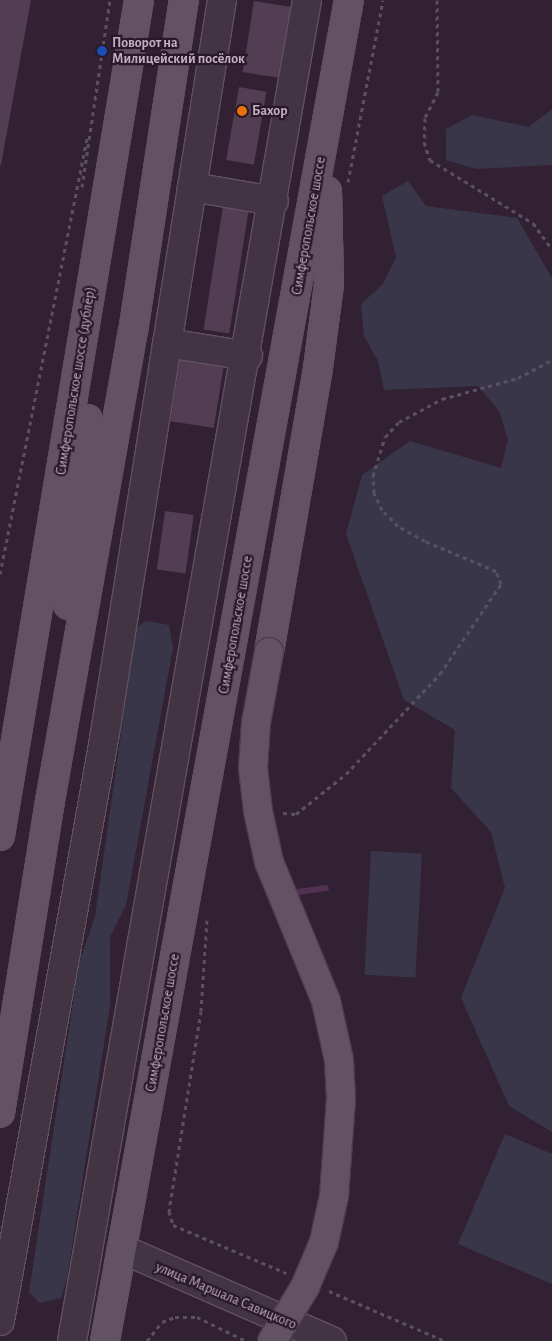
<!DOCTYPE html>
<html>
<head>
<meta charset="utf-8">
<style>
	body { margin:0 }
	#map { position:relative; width:552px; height:1341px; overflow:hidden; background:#322132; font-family:"Alegreya Sans",sans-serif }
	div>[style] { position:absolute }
	.green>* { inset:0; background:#3a364a; transform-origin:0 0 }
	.stream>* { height:5.5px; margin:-2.75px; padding:0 2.75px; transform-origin:2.75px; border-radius:2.75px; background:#513152 }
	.building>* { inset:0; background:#523d53; transform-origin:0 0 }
	.path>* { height:3px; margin-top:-1.5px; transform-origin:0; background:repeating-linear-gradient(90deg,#5a5061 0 4px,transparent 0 8px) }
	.roads { filter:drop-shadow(1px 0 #625161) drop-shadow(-1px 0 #625161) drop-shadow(0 1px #625161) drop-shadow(0 -1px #625161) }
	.minor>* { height:28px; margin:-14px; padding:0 14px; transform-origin:14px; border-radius:14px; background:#433443 }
	.major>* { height:28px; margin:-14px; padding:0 14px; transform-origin:14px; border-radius:14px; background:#635264 }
	.bridges { filter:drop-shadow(1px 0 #4d3d4d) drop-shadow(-1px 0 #4d3d4d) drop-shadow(0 1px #4d3d4d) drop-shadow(0 -1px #4d3d4d) }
	.major-bridge>* { height:28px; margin:-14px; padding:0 14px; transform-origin:14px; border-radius:14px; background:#635264 }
	.dots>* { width:14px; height:14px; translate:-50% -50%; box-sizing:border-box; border:2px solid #281928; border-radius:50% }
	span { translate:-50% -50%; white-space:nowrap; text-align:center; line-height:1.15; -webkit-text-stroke:4.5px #281928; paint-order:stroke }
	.poi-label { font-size:14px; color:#c1aec0; font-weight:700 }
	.left { translate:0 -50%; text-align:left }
	.street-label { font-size:14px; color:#c1aec0 }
</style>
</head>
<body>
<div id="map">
	<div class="green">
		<div style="clip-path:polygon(552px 109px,552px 165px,476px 169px,446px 160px,446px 129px,472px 115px,529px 127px)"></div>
		<div style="clip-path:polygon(408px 181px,426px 206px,517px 218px,552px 278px,552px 1132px,509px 1106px,461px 998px,505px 888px,491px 832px,451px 788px,455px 730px,404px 700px,346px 534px,362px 475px,410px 441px,501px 468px,508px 439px,499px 411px,478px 386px,384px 390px,378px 361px,364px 336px,361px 304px,383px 284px,396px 257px,382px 196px)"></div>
		<div style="clip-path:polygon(146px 621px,169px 625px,173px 648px,126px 905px,110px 937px,110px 1006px,67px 1278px,61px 1298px,39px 1303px,29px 1292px,79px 963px,95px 917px,136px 628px)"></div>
		<div style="left:371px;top:851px;width:51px;height:124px;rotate:3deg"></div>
		<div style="clip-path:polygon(505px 1134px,552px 1154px,552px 1284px,458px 1244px)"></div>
	</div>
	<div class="stream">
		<div style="left:298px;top:892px;width:28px;rotate:-8deg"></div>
	</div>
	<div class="building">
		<div style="clip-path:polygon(0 0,31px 0,1px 165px,0 165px)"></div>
		<div style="left:254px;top:1px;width:43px;height:72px;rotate:9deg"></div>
		<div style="left:239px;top:87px;width:28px;height:74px;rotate:10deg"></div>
		<div style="left:224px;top:200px;width:26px;height:131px;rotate:9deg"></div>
		<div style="left:181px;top:354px;width:44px;height:68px;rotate:9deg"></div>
		<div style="left:165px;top:511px;width:29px;height:59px;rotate:8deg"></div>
	</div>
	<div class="path">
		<div style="left:437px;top:0;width:92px;rotate:89.4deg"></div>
		<div style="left:438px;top:92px;width:29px;rotate:117deg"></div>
		<div style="left:425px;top:118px;width:24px;rotate:92deg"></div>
		<div style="left:424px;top:142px;width:19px;rotate:72deg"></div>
		<div style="left:430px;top:160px;width:121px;rotate:31.5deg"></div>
		<div style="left:533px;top:223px;width:32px;rotate:54deg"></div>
		<div style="left:348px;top:182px;width:185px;rotate:-79.1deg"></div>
		<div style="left:82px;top:187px;width:189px;rotate:-81.5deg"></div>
		<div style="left:0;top:574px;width:445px;rotate:-78.7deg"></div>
		<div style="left:283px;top:813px;width:13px;rotate:4deg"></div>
		<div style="left:296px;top:814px;width:64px;rotate:-38.7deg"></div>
		<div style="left:346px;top:774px;width:137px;rotate:-46.8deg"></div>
		<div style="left:440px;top:674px;width:109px;rotate:-55.9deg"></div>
		<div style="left:501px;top:584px;width:14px;rotate:-111deg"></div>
		<div style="left:496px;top:571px;width:77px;rotate:-157.1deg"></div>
		<div style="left:425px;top:541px;width:31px;rotate:-151deg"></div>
		<div style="left:398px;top:526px;width:23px;rotate:-135deg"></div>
		<div style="left:382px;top:510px;width:19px;rotate:-115deg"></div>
		<div style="left:374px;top:493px;width:17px;rotate:-93deg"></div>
		<div style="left:373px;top:476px;width:41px;rotate:-72.9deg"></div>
		<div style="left:385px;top:437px;width:21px;rotate:-47deg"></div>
		<div style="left:399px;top:422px;width:49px;rotate:-28.1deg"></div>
		<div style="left:442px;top:399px;width:79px;rotate:-15.4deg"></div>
		<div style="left:518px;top:378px;width:38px;rotate:-28deg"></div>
		<div style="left:207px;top:920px;width:91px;rotate:93.8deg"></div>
		<div style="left:201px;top:1011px;width:203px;rotate:99.1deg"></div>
		<div style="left:169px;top:1211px;width:15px;rotate:74deg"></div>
		<div style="left:173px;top:1225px;width:123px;rotate:23deg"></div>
		<div style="left:329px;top:1291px;width:126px;rotate:23.3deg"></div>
		<div style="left:147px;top:1341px;width:24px;rotate:-52deg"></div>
		<div style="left:162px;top:1322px;width:14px;rotate:-21deg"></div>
		<div style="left:175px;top:1317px;width:22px"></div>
		<div style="left:197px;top:1317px;width:55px;rotate:26.1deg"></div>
	</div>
	<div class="roads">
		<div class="minor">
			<div style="left:192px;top:187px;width:83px;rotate:9.7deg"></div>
			<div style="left:167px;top:343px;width:82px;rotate:9.1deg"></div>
			<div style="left:122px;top:1249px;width:229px;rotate:23.7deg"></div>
			<div style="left:0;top:1321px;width:591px;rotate:-79.87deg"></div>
			<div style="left:104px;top:739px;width:748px;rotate:-80.93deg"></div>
			<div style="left:72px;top:1341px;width:1361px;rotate:-80.06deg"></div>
		</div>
		<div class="major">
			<div style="left:68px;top:605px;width:187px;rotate:-83.9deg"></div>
			<div style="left:269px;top:652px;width:288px;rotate:-80.2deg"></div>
			<div style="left:318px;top:368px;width:84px;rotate:-82.5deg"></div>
			<div style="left:329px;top:285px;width:94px;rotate:-91.2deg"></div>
			<div style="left:0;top:836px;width:847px;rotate:-80.56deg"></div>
			<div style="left:0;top:1113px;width:316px;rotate:-80.9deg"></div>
			<div style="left:50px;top:801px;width:476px;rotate:-80deg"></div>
			<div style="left:133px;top:332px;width:336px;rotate:-81.3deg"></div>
			<div style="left:105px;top:1341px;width:1363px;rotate:-79.69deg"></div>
		</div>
	</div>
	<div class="bridges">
		<div class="major-bridge">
			<div style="left:269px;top:652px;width:72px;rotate:100.4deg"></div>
			<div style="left:256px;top:723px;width:45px;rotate:93.8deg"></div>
			<div style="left:253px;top:768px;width:43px;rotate:83.4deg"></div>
			<div style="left:258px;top:811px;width:52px;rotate:77.8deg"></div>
			<div style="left:269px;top:862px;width:150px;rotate:67.7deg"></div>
			<div style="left:326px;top:1001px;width:60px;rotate:77.6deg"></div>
			<div style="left:339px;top:1060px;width:39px;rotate:87deg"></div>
			<div style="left:341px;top:1099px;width:97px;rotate:94.1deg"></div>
			<div style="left:334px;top:1196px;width:47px;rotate:102.3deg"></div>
			<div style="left:324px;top:1242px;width:49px;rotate:112.9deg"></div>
			<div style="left:305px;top:1287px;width:63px;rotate:121.4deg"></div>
		</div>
	</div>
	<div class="dots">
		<div style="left:102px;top:51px;background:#1a4fb4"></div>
		<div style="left:242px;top:111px;background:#e8710a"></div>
	</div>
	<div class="poi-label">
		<span class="left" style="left:112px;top:51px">Поворот на<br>Милицейский посёлок</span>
		<span class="left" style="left:252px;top:111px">Бахор</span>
	</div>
	<div class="street-label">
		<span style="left:309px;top:226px;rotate:-80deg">Симферопольское шоссе</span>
		<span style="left:76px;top:381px;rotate:-81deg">Симферопольское шоссе (дублёр)</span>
		<span style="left:236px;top:625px;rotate:-80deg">Симферопольское шоссе</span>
		<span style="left:163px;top:1023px;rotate:-80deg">Симферопольское шоссе</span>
		<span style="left:226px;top:1296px;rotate:23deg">улица Маршала Савицкого</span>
	</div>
</div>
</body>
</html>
